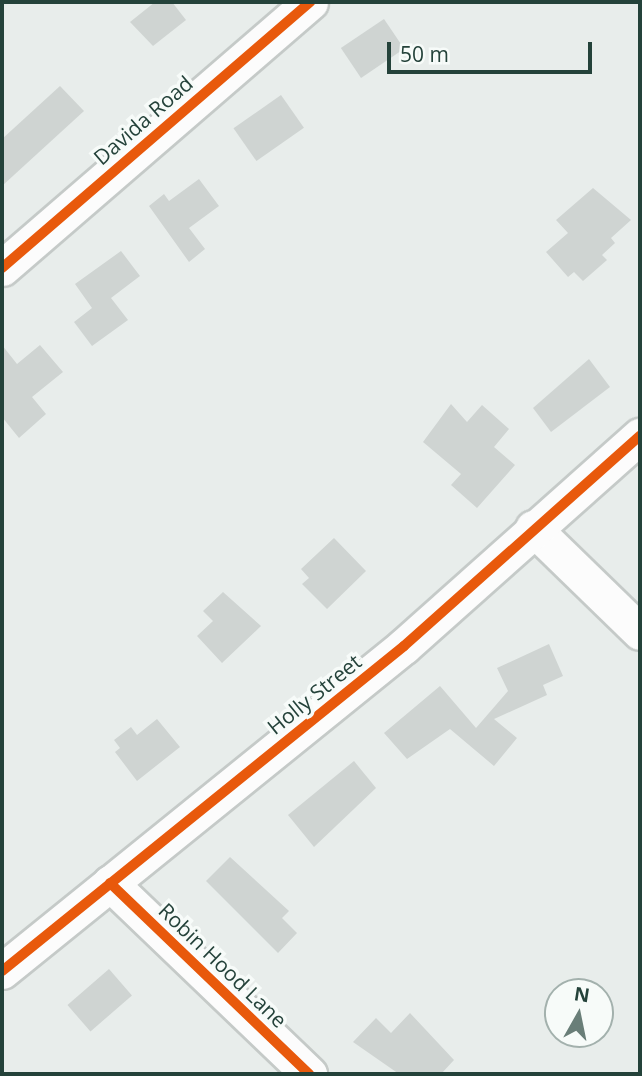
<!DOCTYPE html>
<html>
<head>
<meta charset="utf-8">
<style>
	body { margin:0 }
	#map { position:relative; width:642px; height:1076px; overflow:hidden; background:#e8edeb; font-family:"Open Sans",sans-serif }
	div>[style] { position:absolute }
	.building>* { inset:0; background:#cfd4d2; transform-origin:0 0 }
	.roads { filter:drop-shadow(2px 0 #c5cac8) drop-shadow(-2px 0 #c5cac8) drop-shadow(0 2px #c5cac8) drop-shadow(0 -2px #c5cac8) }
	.minor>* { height:35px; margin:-17.5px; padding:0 17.5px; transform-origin:17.5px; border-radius:17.5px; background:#fcfcfc }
	.cycleway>* { height:10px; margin:-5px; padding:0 5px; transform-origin:5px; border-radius:5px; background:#e8590c }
	span { translate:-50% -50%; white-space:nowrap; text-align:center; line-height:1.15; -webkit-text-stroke:7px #f7fbf9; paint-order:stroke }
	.street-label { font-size:21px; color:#24423a }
	.frame { position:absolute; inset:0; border:4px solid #24423a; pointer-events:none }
	.north { position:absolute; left:544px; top:978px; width:70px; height:70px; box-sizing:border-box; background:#f7fbf9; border:2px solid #a3b1ad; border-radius:50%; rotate:9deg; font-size:19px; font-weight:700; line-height:28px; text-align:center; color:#24423a }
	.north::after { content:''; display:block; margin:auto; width:24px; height:32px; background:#697e78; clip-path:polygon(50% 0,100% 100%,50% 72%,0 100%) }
	.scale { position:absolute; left:387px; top:42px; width:205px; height:32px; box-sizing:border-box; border:4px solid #24423a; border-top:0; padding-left:9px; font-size:21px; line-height:24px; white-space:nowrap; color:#24423a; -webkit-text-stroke:5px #f7fbf9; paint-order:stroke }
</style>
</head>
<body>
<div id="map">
	<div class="building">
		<div style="clip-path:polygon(155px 2px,172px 2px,186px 20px,153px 46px,130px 22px)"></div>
		<div style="left:384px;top:19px;width:36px;height:52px;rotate:56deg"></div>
		<div style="clip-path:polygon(60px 86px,84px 111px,2px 186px,2px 139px)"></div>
		<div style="left:281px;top:95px;width:40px;height:58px;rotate:55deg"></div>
		<div style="clip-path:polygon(199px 179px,219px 206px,189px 228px,205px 249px,189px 262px,149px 206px,164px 194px,169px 201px)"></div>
		<div style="clip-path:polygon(593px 188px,631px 220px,611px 238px,615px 243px,602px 255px,607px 260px,583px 281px,574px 272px,568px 277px,546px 252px,568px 233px,556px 220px)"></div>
		<div style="clip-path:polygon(121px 251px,140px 276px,111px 298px,128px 320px,92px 346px,74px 322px,92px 308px,75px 284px)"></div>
		<div style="clip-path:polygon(2px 345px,17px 364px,40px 345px,63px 372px,32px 397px,46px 414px,19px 438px,2px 417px)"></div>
		<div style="clip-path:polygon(589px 359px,610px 387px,551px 432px,533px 408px)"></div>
		<div style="clip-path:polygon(451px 404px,467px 422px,482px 405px,509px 429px,494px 447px,515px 465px,477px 508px,451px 485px,461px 474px,423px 442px)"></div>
		<div style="clip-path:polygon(334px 538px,366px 571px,327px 609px,302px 584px,309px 578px,301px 569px)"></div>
		<div style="clip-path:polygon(223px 592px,261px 626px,222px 663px,197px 636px,213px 621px,203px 611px)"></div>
		<div style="clip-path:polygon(549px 644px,563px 676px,543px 685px,547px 695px,494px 719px,517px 738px,494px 766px,450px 729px,407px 759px,384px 733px,440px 686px,476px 728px,508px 691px,497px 668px)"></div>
		<div style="clip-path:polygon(157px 719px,180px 747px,137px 781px,115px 752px,120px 748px,114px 740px,131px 727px,137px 735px)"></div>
		<div style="clip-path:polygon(354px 761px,376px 788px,314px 847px,288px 815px)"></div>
		<div style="clip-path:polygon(230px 857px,289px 911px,282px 918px,297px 933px,278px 953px,206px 881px)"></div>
		<div style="left:109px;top:969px;width:35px;height:55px;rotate:49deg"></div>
		<div style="clip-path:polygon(410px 1013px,454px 1060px,441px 1074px,399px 1074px,353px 1042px,376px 1018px,391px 1033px)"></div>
	</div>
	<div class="roads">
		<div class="minor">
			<div style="left:2px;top:268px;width:407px;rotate:-40.8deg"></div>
			<div style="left:533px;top:528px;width:149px;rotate:44.2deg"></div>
			<div style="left:110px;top:883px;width:276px;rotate:43.8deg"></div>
			<div style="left:2px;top:971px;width:517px;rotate:-38.95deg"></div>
			<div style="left:404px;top:646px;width:316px;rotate:-41.7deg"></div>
		</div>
	</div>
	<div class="cycleway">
		<div style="left:2px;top:268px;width:407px;rotate:-40.8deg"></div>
		<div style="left:110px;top:883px;width:276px;rotate:43.8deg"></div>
		<div style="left:2px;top:971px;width:517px;rotate:-38.95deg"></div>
		<div style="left:404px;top:646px;width:316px;rotate:-41.7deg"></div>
	</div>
	<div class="street-label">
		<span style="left:143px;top:120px;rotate:-41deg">Davida Road</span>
		<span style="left:314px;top:694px;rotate:-39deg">Holly Street</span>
		<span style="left:223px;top:965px;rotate:44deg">Robin Hood Lane</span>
	</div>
	<div class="frame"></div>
	<div class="north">N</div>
	<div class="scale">50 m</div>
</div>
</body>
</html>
